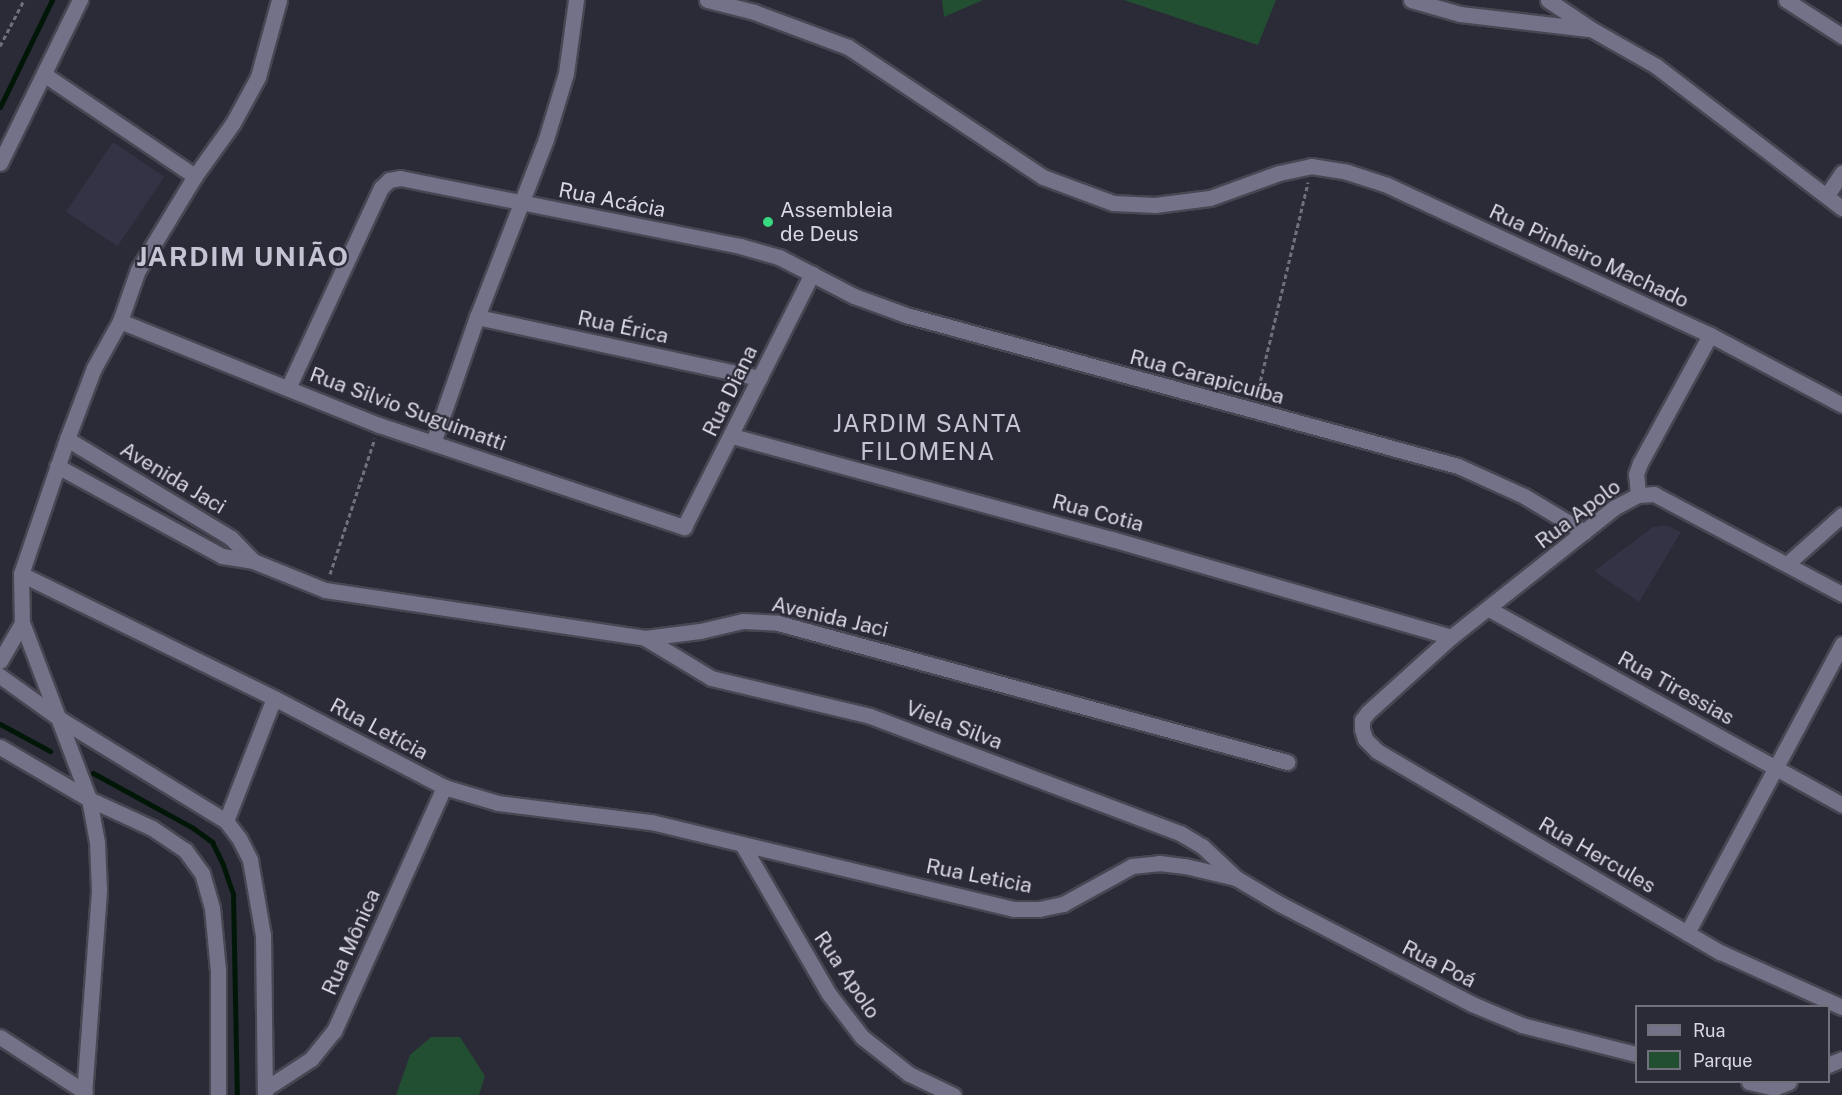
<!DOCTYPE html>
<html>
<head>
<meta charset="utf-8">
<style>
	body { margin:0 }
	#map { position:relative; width:1842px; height:1095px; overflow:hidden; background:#2b2a37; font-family:"Public Sans",sans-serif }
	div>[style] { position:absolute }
	.built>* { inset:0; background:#343245; transform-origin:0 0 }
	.green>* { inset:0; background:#224e32 }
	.stream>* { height:5px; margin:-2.5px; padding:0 2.5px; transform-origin:2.5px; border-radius:2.5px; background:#001708 }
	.path>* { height:3px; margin-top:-1.5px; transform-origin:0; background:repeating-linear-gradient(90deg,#706f7a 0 4.5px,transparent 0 7.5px) }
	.roads { filter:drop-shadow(2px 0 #474652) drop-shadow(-2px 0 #474652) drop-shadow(0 2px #474652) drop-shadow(0 -2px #474652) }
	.minor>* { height:15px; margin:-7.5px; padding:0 7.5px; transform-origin:7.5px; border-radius:7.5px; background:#747288 }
	.dots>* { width:16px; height:16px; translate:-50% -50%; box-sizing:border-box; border:3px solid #2b2a37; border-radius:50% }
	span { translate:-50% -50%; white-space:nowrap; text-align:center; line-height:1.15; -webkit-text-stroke:4.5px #2b2a37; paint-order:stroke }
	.street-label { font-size:21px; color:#d9d8e1 }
	.poi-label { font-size:21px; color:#d9d8e1 }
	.left { translate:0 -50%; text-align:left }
	.quarter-label { font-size:24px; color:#c5c4d4; letter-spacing:1.5px }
	.district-label { font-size:27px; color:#c5c4d4; font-weight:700; letter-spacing:1.5px }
	.legend { position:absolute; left:1635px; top:1005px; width:195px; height:78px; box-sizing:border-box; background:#2b2a37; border:2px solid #71707b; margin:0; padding:8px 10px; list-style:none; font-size:18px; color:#d9d8e1 }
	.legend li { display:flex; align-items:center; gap:12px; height:30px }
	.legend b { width:30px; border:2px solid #71707b }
</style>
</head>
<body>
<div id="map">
	<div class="built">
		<div style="left:113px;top:142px;width:62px;height:84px;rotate:34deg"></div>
		<div style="clip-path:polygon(1666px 525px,1681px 532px,1639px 602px,1594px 571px,1653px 527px)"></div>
	</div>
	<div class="green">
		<div style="clip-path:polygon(942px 0,983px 0,944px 17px)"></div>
		<div style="clip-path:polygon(1124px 0,1276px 0,1258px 45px)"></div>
		<div style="clip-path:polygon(431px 1037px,460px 1037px,485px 1076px,479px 1095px,396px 1095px,410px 1055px)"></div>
	</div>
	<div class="stream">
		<div style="left:0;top:107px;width:119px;rotate:-64.1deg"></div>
		<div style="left:0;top:724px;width:57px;rotate:28.4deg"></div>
		<div style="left:93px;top:773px;width:114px;rotate:28.8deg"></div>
		<div style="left:193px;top:828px;width:24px;rotate:36deg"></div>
		<div style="left:212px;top:842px;width:25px;rotate:64deg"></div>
		<div style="left:223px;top:865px;width:31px;rotate:71deg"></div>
		<div style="left:233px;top:894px;width:201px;rotate:88.9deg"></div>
	</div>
	<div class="path">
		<div style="left:0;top:46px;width:52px;rotate:-62.4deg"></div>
		<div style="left:1257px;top:395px;width:219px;rotate:-76.5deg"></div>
		<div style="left:330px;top:574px;width:143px;rotate:-71.7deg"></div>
	</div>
	<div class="roads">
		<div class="minor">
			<div style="left:707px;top:0;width:49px;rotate:14.3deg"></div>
			<div style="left:754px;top:12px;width:100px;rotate:20.4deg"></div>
			<div style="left:848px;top:47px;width:234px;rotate:33.7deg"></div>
			<div style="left:1043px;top:177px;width:75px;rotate:20.4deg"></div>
			<div style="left:1113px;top:203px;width:42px;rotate:2.7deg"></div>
			<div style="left:1155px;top:205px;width:55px;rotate:-7.3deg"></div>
			<div style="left:1210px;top:198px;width:73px;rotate:-19.9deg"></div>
			<div style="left:1279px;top:173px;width:33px;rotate:-12deg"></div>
			<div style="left:1311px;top:166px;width:36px;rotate:9deg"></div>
			<div style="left:1347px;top:172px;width:42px;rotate:18deg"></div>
			<div style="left:1387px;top:185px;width:356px;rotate:24.9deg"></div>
			<div style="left:1710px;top:335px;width:149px;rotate:27.9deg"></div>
			<div style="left:1411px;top:0;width:51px;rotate:15.9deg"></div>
			<div style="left:1460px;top:14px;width:129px;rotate:6.7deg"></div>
			<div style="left:1548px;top:0;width:52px;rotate:34deg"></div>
			<div style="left:1591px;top:29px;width:75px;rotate:29.6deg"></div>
			<div style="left:1656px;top:66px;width:234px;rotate:37.4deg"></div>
			<div style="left:1786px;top:0;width:67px;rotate:32.7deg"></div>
			<div style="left:45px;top:75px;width:181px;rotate:34deg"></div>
			<div style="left:0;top:163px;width:182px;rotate:-63.9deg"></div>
			<div style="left:1827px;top:195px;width:27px;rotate:-56deg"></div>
			<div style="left:477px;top:317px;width:289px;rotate:12.2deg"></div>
			<div style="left:120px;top:321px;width:279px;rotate:21.9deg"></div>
			<div style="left:379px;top:425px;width:322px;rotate:18.5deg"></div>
			<div style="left:684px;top:527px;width:284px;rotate:-63.2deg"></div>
			<div style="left:288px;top:388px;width:221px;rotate:-65.1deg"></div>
			<div style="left:381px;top:188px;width:11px;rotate:-45deg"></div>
			<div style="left:389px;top:180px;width:11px;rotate:-10deg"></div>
			<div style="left:400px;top:178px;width:347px;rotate:11.3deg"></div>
			<div style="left:740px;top:246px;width:41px;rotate:15.8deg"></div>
			<div style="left:779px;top:257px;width:85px;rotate:27.5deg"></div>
			<div style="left:854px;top:296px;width:55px;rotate:20.1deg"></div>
			<div style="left:906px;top:315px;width:572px;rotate:15.3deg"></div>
			<div style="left:1458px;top:466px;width:72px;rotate:24.4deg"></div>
			<div style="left:1524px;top:496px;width:70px;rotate:31deg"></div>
			<div style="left:732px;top:436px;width:394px;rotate:15.2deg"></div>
			<div style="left:1112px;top:539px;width:353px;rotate:16.1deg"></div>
			<div style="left:67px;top:439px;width:192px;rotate:31.1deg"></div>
			<div style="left:231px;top:538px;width:32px;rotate:46deg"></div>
			<div style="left:433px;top:443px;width:133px;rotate:-70.8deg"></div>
			<div style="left:477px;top:317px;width:191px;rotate:-68.8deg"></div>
			<div style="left:546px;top:139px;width:69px;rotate:-73.1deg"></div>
			<div style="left:566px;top:73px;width:74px;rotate:-82.2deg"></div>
			<div style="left:57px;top:466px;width:188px;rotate:28.6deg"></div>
			<div style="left:222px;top:556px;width:31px;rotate:9deg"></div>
			<div style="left:253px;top:561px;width:78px;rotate:21.9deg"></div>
			<div style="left:325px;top:590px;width:324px;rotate:8.5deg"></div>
			<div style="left:645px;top:638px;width:55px;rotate:-7.3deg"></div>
			<div style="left:700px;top:631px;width:44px;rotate:-13.1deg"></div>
			<div style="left:743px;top:621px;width:35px;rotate:3deg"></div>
			<div style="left:778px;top:623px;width:528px;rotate:15.27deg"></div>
			<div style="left:1638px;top:495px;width:21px;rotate:-95deg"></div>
			<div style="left:1636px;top:474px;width:12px;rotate:-70deg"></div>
			<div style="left:1640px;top:463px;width:146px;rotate:-61.3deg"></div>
			<div style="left:1787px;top:564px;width:74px;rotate:-41.7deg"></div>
			<div style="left:21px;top:574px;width:282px;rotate:26.1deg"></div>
			<div style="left:274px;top:698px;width:192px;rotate:27.6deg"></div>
			<div style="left:444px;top:787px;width:56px;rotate:16.5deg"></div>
			<div style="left:498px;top:803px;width:154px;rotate:7.1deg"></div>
			<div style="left:651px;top:822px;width:373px;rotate:13.5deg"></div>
			<div style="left:1014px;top:909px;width:25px"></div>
			<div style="left:1039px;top:909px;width:25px;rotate:-12deg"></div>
			<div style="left:1063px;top:904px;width:79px;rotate:-28.8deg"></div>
			<div style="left:1132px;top:866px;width:27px;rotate:-6deg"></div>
			<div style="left:1159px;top:863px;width:26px;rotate:7deg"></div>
			<div style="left:1185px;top:866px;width:52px;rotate:13.2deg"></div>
			<div style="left:1842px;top:594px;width:213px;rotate:-152deg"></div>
			<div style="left:1654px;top:494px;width:16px;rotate:176deg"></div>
			<div style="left:1638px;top:495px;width:26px;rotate:152deg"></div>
			<div style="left:1615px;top:507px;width:209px;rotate:141.6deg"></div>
			<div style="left:1451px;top:637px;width:112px;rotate:137.9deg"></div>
			<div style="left:1368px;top:712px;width:10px;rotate:127deg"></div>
			<div style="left:1362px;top:720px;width:9px;rotate:90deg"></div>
			<div style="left:1362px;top:729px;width:10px;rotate:73deg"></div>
			<div style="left:1365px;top:739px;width:17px;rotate:45deg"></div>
			<div style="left:1377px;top:751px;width:398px;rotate:30.4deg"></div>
			<div style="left:1720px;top:952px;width:134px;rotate:24.3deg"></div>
			<div style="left:1489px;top:609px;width:404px;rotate:29deg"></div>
			<div style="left:645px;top:638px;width:77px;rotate:31.2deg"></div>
			<div style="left:711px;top:678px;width:163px;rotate:13.4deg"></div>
			<div style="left:870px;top:716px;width:331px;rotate:20.7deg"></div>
			<div style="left:1180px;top:833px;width:26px;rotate:31deg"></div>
			<div style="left:1202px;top:846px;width:47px;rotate:43.3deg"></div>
			<div style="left:1236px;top:878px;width:51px;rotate:30.6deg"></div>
			<div style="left:1280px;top:904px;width:216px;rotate:27.5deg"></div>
			<div style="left:1472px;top:1004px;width:54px;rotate:22.8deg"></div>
			<div style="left:1522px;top:1025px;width:118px;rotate:14.3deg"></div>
			<div style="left:0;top:661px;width:44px;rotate:-59.9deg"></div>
			<div style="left:0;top:676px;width:74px;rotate:35.6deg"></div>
			<div style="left:60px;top:719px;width:195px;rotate:31.6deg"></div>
			<div style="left:226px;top:821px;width:21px;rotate:53deg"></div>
			<div style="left:239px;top:838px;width:25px;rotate:63deg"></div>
			<div style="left:250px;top:860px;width:76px;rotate:80.2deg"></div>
			<div style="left:263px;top:935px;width:160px;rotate:89.3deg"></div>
			<div style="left:0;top:747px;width:103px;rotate:30.3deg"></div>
			<div style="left:89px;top:799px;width:69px;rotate:24.7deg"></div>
			<div style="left:152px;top:828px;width:40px;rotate:34deg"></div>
			<div style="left:185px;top:850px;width:29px;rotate:54deg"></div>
			<div style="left:202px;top:873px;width:36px;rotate:74deg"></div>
			<div style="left:212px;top:908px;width:62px;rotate:84.5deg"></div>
			<div style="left:218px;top:970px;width:125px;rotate:90deg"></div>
			<div style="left:226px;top:821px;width:132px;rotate:-68.7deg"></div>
			<div style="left:742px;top:844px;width:173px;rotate:59.9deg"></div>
			<div style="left:829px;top:994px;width:54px;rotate:52.5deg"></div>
			<div style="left:862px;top:1037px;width:60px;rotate:38.2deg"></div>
			<div style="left:909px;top:1074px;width:49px;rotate:25.5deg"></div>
			<div style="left:1687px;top:933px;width:328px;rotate:-61.8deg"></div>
			<div style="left:0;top:1037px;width:101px;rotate:32.9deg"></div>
			<div style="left:1828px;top:1065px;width:15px;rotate:-23deg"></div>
			<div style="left:1749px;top:1082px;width:26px;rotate:13deg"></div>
			<div style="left:1774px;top:1088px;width:16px;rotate:-22deg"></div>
			<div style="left:265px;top:1089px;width:55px;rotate:-33.1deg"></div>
			<div style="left:311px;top:1059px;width:36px;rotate:-51deg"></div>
			<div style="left:334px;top:1031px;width:268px;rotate:-65.7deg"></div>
			<div style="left:84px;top:1095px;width:206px;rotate:-85.8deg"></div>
			<div style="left:99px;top:890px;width:48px;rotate:-92.4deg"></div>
			<div style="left:97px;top:842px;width:44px;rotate:-100.5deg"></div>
			<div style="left:89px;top:799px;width:188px;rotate:-110.8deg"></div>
			<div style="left:22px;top:623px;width:49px;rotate:-91.2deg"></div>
			<div style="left:21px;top:574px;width:143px;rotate:-71.2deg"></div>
			<div style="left:67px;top:439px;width:76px;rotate:-69.2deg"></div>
			<div style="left:94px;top:368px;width:54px;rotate:-61deg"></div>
			<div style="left:120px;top:321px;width:54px;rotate:-70.6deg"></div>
			<div style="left:138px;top:270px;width:110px;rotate:-58.8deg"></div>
			<div style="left:195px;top:176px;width:65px;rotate:-54.4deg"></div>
			<div style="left:233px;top:123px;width:52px;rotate:-61.5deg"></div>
			<div style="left:258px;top:77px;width:80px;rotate:-74.7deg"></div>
		</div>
	</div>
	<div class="dots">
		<div style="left:768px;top:222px;background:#37d880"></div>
	</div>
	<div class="street-label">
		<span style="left:612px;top:200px;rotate:11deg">Rua Acácia</span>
		<span style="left:1589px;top:256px;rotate:25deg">Rua Pinheiro Machado</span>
		<span style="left:623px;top:327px;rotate:12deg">Rua Érica</span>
		<span style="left:1207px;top:377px;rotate:15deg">Rua Carapicuíba</span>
		<span style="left:730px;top:391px;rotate:-64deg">Rua Diana</span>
		<span style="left:408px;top:409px;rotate:20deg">Rua Silvio Suguimatti</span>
		<span style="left:173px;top:478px;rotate:31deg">Avenida Jaci</span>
		<span style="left:1098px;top:513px;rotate:15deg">Rua Cotia</span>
		<span style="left:1578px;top:514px;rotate:-37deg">Rua Apolo</span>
		<span style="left:830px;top:617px;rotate:13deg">Avenida Jaci</span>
		<span style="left:1676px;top:688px;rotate:29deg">Rua Tiressias</span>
		<span style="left:954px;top:725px;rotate:21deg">Viela Silva</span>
		<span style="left:379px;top:729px;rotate:28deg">Rua Letícia</span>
		<span style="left:1597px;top:855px;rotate:30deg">Rua Hercules</span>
		<span style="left:979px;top:876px;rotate:11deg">Rua Leticia</span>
		<span style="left:351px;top:942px;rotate:-66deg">Rua Mônica</span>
		<span style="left:1439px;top:964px;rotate:27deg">Rua Poá</span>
		<span style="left:847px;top:975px;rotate:56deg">Rua Apolo</span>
	</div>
	<div class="poi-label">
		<span class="left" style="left:780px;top:222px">Assembleia<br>de Deus</span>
	</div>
	<div class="quarter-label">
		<span style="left:928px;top:438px">JARDIM SANTA<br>FILOMENA</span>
	</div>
	<div class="district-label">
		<span style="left:243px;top:257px">JARDIM UNIÃO</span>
	</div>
	<ul class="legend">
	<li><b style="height:8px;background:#747288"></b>Rua</li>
	<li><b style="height:16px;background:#224e32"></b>Parque</li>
	</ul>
</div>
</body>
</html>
